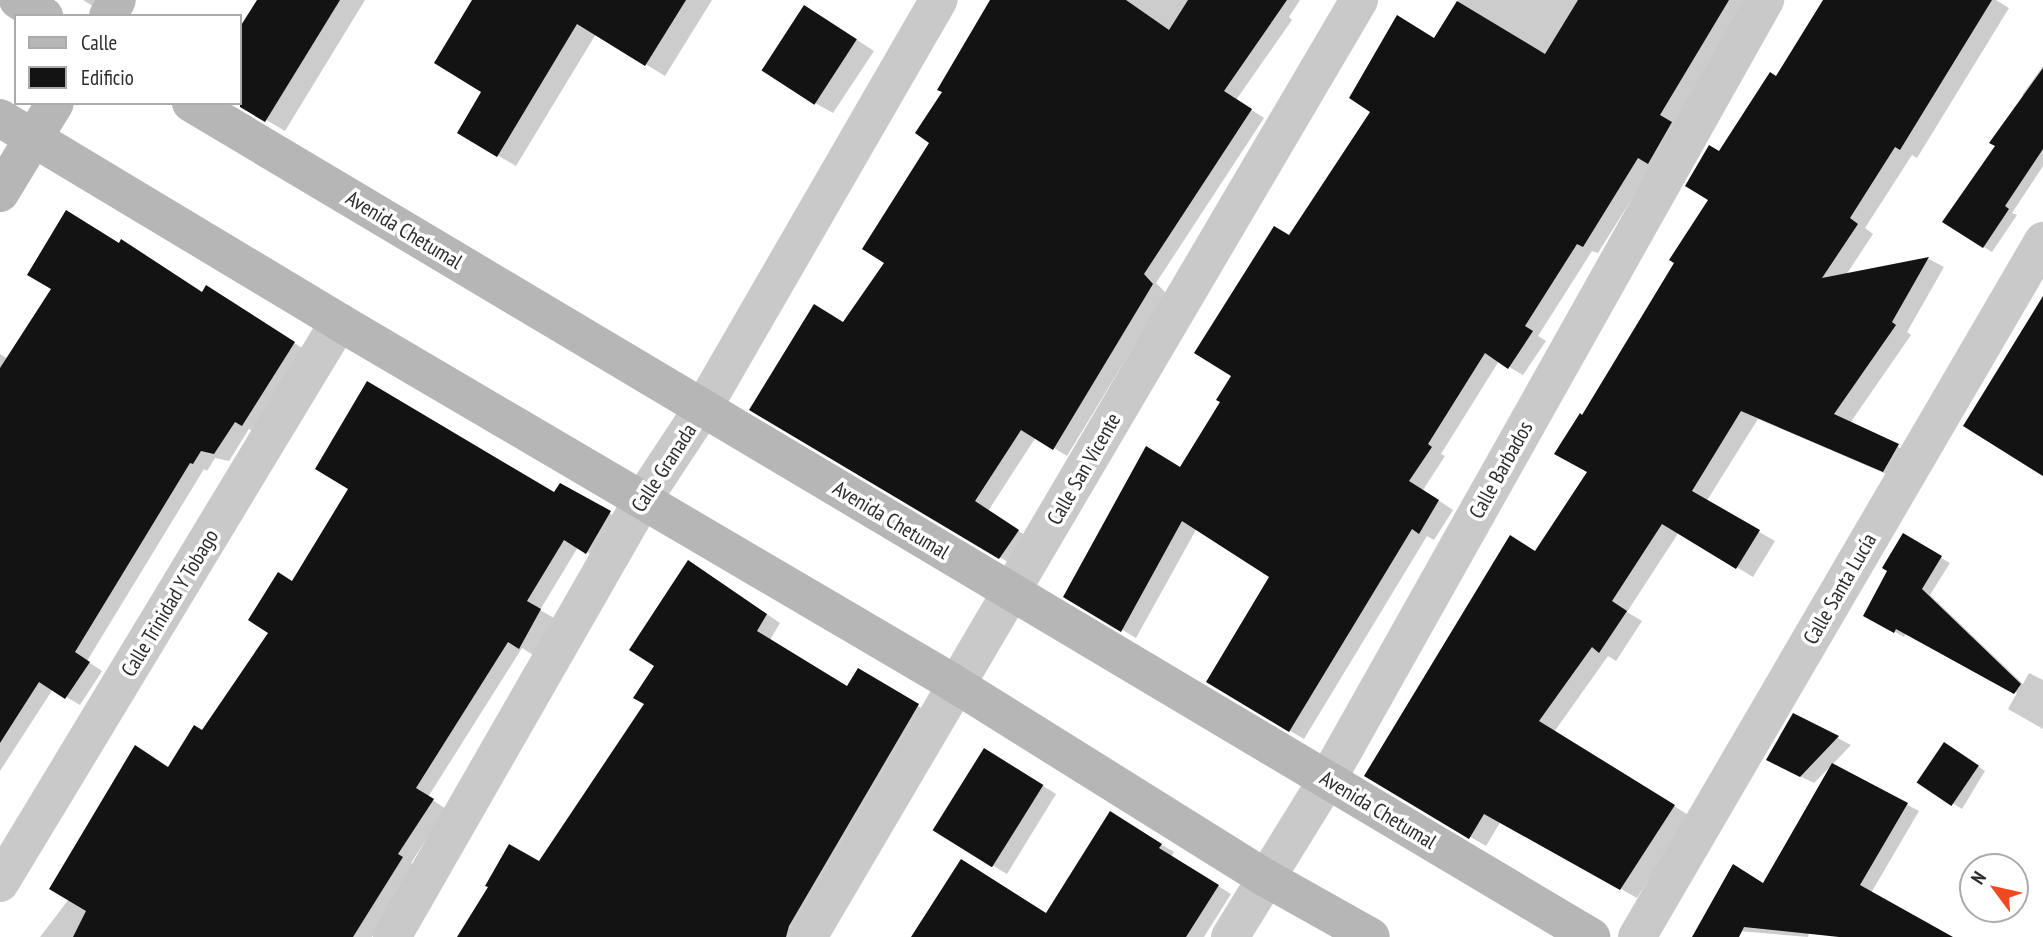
<!DOCTYPE html>
<html>
<head>
<meta charset="utf-8">
<style>
	body { margin:0 }
	#map { position:relative; width:2043px; height:937px; overflow:hidden; background:#fff; font-family:"PT Sans Narrow",sans-serif }
	div>[style] { position:absolute }
	.shadow>* { inset:0; background:#0003 }
	.building>* { inset:0; background:#131313; transform-origin:0 0 }
	.street>* { height:38px; margin:-19px; padding:0 19px; transform-origin:19px; border-radius:19px; background:#c9c9c9 }
	.secondary>* { height:38px; margin:-19px; padding:0 19px; transform-origin:19px; border-radius:19px; background:#b6b6b6 }
	span { translate:-50% -50%; white-space:nowrap; text-align:center; line-height:1.15; -webkit-text-stroke:7px #fff; paint-order:stroke }
	.street-label { font-size:21px; color:#2c2c2c }
	.legend { position:absolute; left:14px; top:14px; width:228px; height:91px; box-sizing:border-box; background:#fff; border:2px solid #ababab; margin:0; padding:9px 12px; list-style:none; font-size:21px; color:#2c2c2c }
	.legend li { display:flex; align-items:center; gap:14px; height:35px }
	.legend b { width:35px; border:2px solid #ababab }
	.north { position:absolute; left:1959px; top:853px; width:70px; height:70px; box-sizing:border-box; background:#fff; border:2px solid #ababab; border-radius:50%; rotate:303deg; font-size:19px; font-weight:700; line-height:28px; text-align:center; color:#2c2c2c }
	.north::after { content:''; display:block; margin:auto; width:24px; height:32px; background:#f1481f; clip-path:polygon(50% 0,100% 100%,50% 72%,0 100%) }
</style>
</head>
<body>
<div id="map">
	<div class="shadow">
		<div style="clip-path:polygon(83px 0,101px 0,96px 8px)"></div>
		<div style="clip-path:polygon(259px 0,365px 0,285px 131px,238px 103px,240px 31px)"></div>
		<div style="clip-path:polygon(474px 0,712px 0,665px 76px,596px 34px,516px 166px,460px 133px,484px 91px)"></div>
		<div style="clip-path:polygon(992px 0,1300px 0,1289px 17px,1292px 20px,1236px 100px,1264px 118px,1156px 283px,1166px 293px,1067px 456px,1036px 437px,988px 511px,1031px 539px,1013px 565px,752px 410px,844px 324px,886px 263px,931px 142px,944px 92px)"></div>
		<div style="clip-path:polygon(1459px 0,1748px 0,1653px 165px,1598px 253px,1592px 251px,1538px 336px,1546px 341px,1523px 375px,1499px 361px,1441px 454px,1445px 456px,1423px 490px,1453px 510px,1434px 540px,1427px 536px,1304px 739px,1208px 682px,1271px 577px,1197px 528px,1136px 638px,1065px 596px,1181px 469px,1222px 401px,1290px 237px,1435px 40px)"></div>
		<div style="clip-path:polygon(1825px 0,1996px 0,2009px 8px,1917px 158px,1912px 155px,1865px 228px,1873px 234px,1846px 275px,1929px 259px,1944px 267px,1907px 332px,1911px 335px,1850px 423px,1914px 455px,1900px 480px,1758px 419px,1706px 502px,1775px 541px,1753px 577px,1679px 532px,1627px 612px,1642px 621px,1616px 661px,1608px 656px,1554px 732px,1690px 816px,1637px 898px,1501px 821px,1486px 846px,1366px 776px,1537px 553px,1589px 472px,1583px 417px,1676px 262px,1710px 199px,1719px 153px,1776px 78px)"></div>
		<div style="clip-path:polygon(823px 18px,874px 51px,833px 113px,815px 103px)"></div>
		<div style="clip-path:polygon(2043px 66px,2043px 166px,2012px 213px,2017px 215px,1992px 252px,1944px 222px,1997px 146px,2025px 96px,2022px 95px)"></div>
		<div style="clip-path:polygon(203px 293px,220px 296px,307px 351px,256px 433px,249px 429px,229px 461px,215px 458px,207px 471px,204px 469px,87px 661px,102px 671px,80px 705px,53px 689px,0 771px,0 354px,8px 359px)"></div>
		<div style="clip-path:polygon(560px 485px,623px 521px,601px 560px,578px 547px,540px 610px,554px 618px,533px 655px,522px 648px,428px 797px,446px 809px,411px 863px,416px 867px,372px 937px,40px 937px,169px 768px,203px 732px,271px 632px,293px 583px,555px 494px)"></div>
		<div style="clip-path:polygon(1903px 536px,1950px 563px,1930px 595px,2023px 684px,2029px 673px,2043px 680px,2043px 729px,2008px 709px,2017px 693px,1906px 633px,1904px 637px,1866px 615px,1890px 571px)"></div>
		<div style="clip-path:polygon(702px 570px,780px 623px,770px 640px,848px 688px,859px 670px,931px 714px,794px 937px,479px 937px,540px 863px,646px 704px,656px 666px)"></div>
		<div style="clip-path:polygon(1794px 715px,1851px 745px,1832px 765px,1919px 811px,1871px 893px,1949px 937px,1844px 937px,1813px 919px,1808px 937px,1714px 929px,1764px 885px,1830px 767px,1814px 783px,1781px 767px)"></div>
		<div style="clip-path:polygon(1951px 748px,1985px 771px,1962px 809px,1921px 783px)"></div>
		<div style="clip-path:polygon(997px 757px,1056px 794px,1007px 874px,935px 831px)"></div>
		<div style="clip-path:polygon(1123px 821px,1174px 852px,1171px 857px,1231px 894px,1204px 937px,914px 937px,1047px 915px)"></div>
	</div>
	<div class="building">
		<div style="clip-path:polygon(257px 0,340px 0,265px 122px,240px 107px,240px 27px)"></div>
		<div style="clip-path:polygon(472px 0,686px 0,645px 66px,577px 24px,497px 157px,457px 133px,481px 92px,434px 63px)"></div>
		<div style="clip-path:polygon(990px 0,1126px 0,1169px 30px,1188px 0,1287px 0,1224px 91px,1252px 109px,1144px 274px,1153px 284px,1053px 450px,1021px 430px,975px 501px,1019px 530px,999px 559px,749px 410px,814px 304px,843px 322px,884px 263px,862px 249px,929px 143px,915px 133px,942px 92px,937px 90px)"></div>
		<div style="clip-path:polygon(1578px 0,1729px 0,1660px 115px,1672px 122px,1648px 164px,1638px 158px,1583px 247px,1577px 244px,1525px 326px,1533px 331px,1508px 369px,1485px 353px,1428px 444px,1432px 447px,1409px 481px,1439px 500px,1419px 534px,1412px 529px,1289px 732px,1206px 682px,1269px 577px,1182px 521px,1121px 632px,1063px 597px,1146px 446px,1180px 467px,1220px 402px,1216px 400px,1231px 376px,1194px 353px,1274px 226px,1289px 235px,1370px 112px,1349px 98px,1397px 15px,1434px 38px,1457px 1px,1545px 54px)"></div>
		<div style="clip-path:polygon(1823px 0,1992px 0,1900px 150px,1895px 147px,1850px 218px,1858px 224px,1822px 278px,1929px 257px,1892px 322px,1896px 325px,1834px 414px,1899px 444px,1883px 472px,1741px 411px,1692px 491px,1760px 530px,1736px 569px,1662px 524px,1612px 601px,1627px 611px,1599px 653px,1592px 647px,1539px 721px,1675px 805px,1620px 890px,1484px 814px,1469px 839px,1364px 776px,1510px 535px,1535px 551px,1587px 472px,1554px 454px,1580px 413px,1582px 415px,1674px 263px,1669px 260px,1708px 200px,1685px 186px,1709px 145px,1719px 151px,1770px 72px,1776px 76px)"></div>
		<div style="left:804px;top:5px;width:63px;height:78px;rotate:33deg"></div>
		<div style="clip-path:polygon(2043px 68px,2043px 149px,2005px 206px,2009px 209px,1983px 248px,1942px 222px,1995px 146px,1989px 143px)"></div>
		<div style="clip-path:polygon(66px 210px,119px 243px,121px 239px,202px 292px,206px 285px,295px 342px,242px 426px,235px 422px,214px 454px,201px 451px,193px 464px,190px 463px,75px 652px,90px 662px,65px 699px,39px 682px,0 743px,0 368px,51px 289px,27px 275px)"></div>
		<div style="clip-path:polygon(2043px 296px,2043px 476px,1963px 426px)"></div>
		<div style="clip-path:polygon(367px 381px,554px 492px,560px 483px,611px 511px,586px 554px,564px 540px,527px 601px,541px 609px,519px 649px,508px 642px,416px 788px,434px 799px,398px 854px,403px 857px,353px 937px,73px 937px,86px 911px,49px 889px,135px 745px,168px 767px,194px 725px,202px 730px,268px 633px,248px 620px,278px 572px,292px 581px,348px 489px,315px 469px)"></div>
		<div style="clip-path:polygon(1903px 533px,1942px 556px,1922px 589px,2021px 684px,2014px 694px,1896px 629px,1894px 633px,1863px 616px,1887px 571px,1882px 568px)"></div>
		<div style="clip-path:polygon(688px 560px,767px 614px,757px 631px,847px 686px,858px 668px,919px 704px,789px 926px,786px 937px,457px 937px,488px 887px,485px 886px,509px 844px,539px 861px,644px 704px,633px 698px,654px 666px,629px 650px)"></div>
		<div style="clip-path:polygon(1793px 713px,1839px 736px,1800px 777px,1766px 760px)"></div>
		<div style="left:1944px;top:742px;width:42px;height:49px;rotate:34deg"></div>
		<div style="left:984px;top:748px;width:70px;height:97px;rotate:32deg"></div>
		<div style="clip-path:polygon(1832px 763px,1908px 803px,1860px 885px,1953px 937px,1839px 937px,1744px 927px,1739px 937px,1692px 937px,1733px 864px,1763px 883px)"></div>
		<div style="clip-path:polygon(1110px 811px,1162px 844px,1159px 848px,1219px 885px,1186px 937px,911px 937px,961px 859px,1046px 913px)"></div>
	</div>
	<div class="street">
		<div style="left:0;top:883px;width:655px;rotate:-58.86deg"></div>
		<div style="left:392px;top:937px;width:505px;rotate:-60.18deg"></div>
		<div style="left:643px;top:499px;width:109px;rotate:-56.6deg"></div>
		<div style="left:703px;top:408px;width:471px;rotate:-60deg"></div>
		<div style="left:808px;top:937px;width:1087px;rotate:-59.54deg"></div>
		<div style="left:1230px;top:937px;width:185px;rotate:-58.3deg"></div>
		<div style="left:1327px;top:780px;width:895px;rotate:-60.68deg"></div>
		<div style="left:1637px;top:937px;width:806px;rotate:-59.74deg"></div>
	</div>
	<div class="secondary">
		<div style="left:18px;top:0;width:31px;rotate:32deg"></div>
		<div style="left:108px;top:16px;width:18px;rotate:-61deg"></div>
		<div style="left:191px;top:103px;width:1630px;rotate:30.78deg"></div>
		<div style="left:0;top:118px;width:396px;rotate:31deg"></div>
		<div style="left:339px;top:322px;width:714px;rotate:30.44deg"></div>
		<div style="left:955px;top:684px;width:367px;rotate:32deg"></div>
		<div style="left:1266px;top:878px;width:120px;rotate:29.3deg"></div>
		<div style="left:0;top:193px;width:105px;rotate:-58.6deg"></div>
	</div>
	<div class="street-label">
		<span style="left:404px;top:230px;rotate:31deg">Avenida Chetumal</span>
		<span style="left:664px;top:468px;rotate:-57deg">Calle Granada</span>
		<span style="left:1084px;top:469px;rotate:-60deg">Calle San Vicente</span>
		<span style="left:1501px;top:470px;rotate:-61deg">Calle Barbados</span>
		<span style="left:891px;top:520px;rotate:31deg">Avenida Chetumal</span>
		<span style="left:1840px;top:589px;rotate:-60deg">Calle Santa Lucía</span>
		<span style="left:170px;top:603px;rotate:-59deg">Calle Trinidad Y Tobago</span>
		<span style="left:1378px;top:810px;rotate:31deg">Avenida Chetumal</span>
	</div>
	<ul class="legend">
	<li><b style="height:9px;background:#b6b6b6"></b>Calle</li>
	<li><b style="height:19px;background:#131313"></b>Edificio</li>
	</ul>
	<div class="north">N</div>
</div>
</body>
</html>
